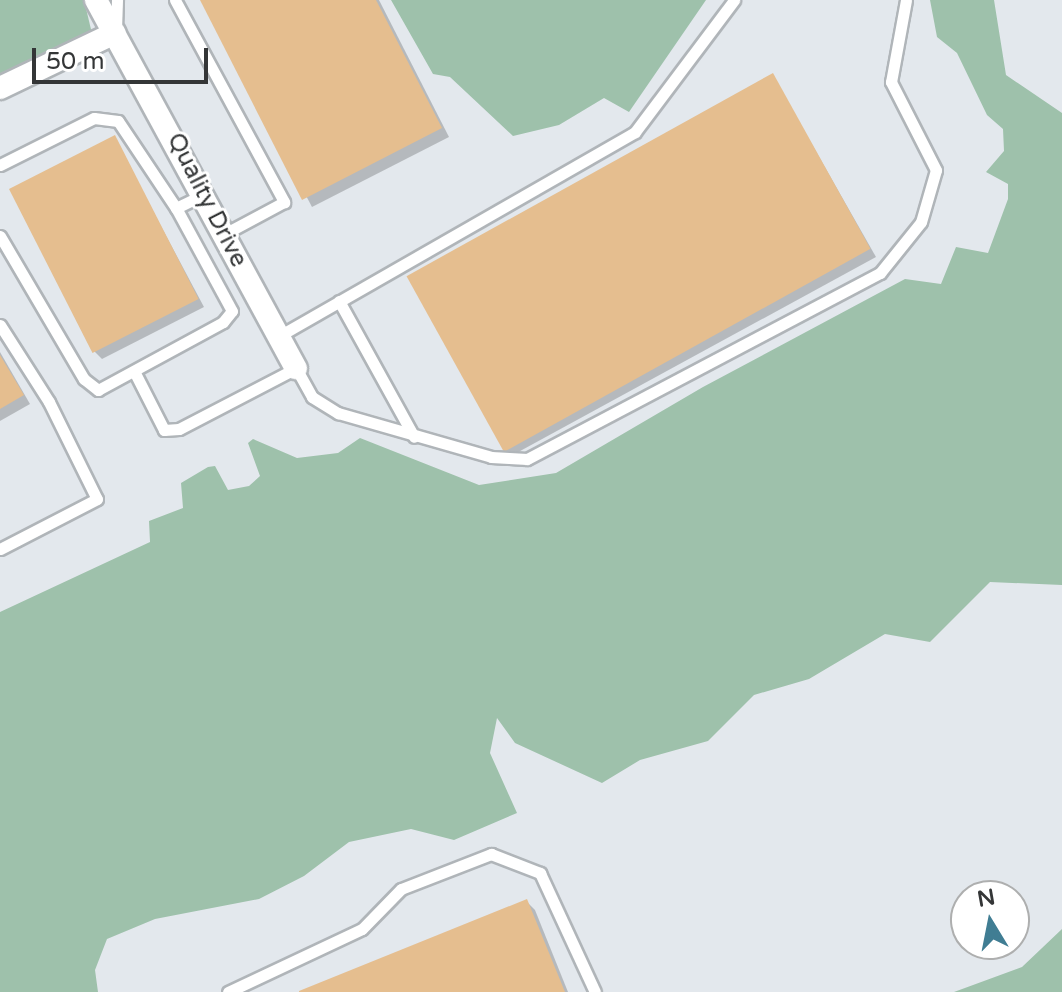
<!DOCTYPE html>
<html>
<head>
<meta charset="utf-8">
<style>
	body { margin:0 }
	#map { position:relative; width:1062px; height:992px; overflow:hidden; background:#e3e8ed; font-family:"Varela Round",sans-serif }
	div>[style] { position:absolute }
	.green>* { inset:0; background:#9ec1ab }
	.shadow>* { inset:0; background:#0003 }
	.building>* { inset:0; background:#e5be8f; transform-origin:0 0 }
	.roads { filter:drop-shadow(2px 0 #b0b5b9) drop-shadow(-2px 0 #b0b5b9) drop-shadow(0 2px #b0b5b9) drop-shadow(0 -2px #b0b5b9) }
	.lane>* { height:11px; margin:-5.5px; padding:0 5.5px; transform-origin:5.5px; border-radius:5.5px; background:#fff }
	.street>* { height:22px; margin:-11px; padding:0 11px; transform-origin:11px; border-radius:11px; background:#fff }
	span { translate:-50% -50%; white-space:nowrap; text-align:center; line-height:1.15; -webkit-text-stroke:6px #fff; paint-order:stroke }
	.street-label { font-size:24px; color:#343637 }
	.north { position:absolute; left:950px; top:880px; width:80px; height:80px; box-sizing:border-box; background:#fff; border:2px solid #aeafaf; border-radius:50%; rotate:350deg; font-size:22px; font-weight:700; line-height:32px; text-align:center; color:#343637 }
	.north::after { content:''; display:block; margin:auto; width:28px; height:36px; background:#407d93; clip-path:polygon(50% 0,100% 100%,50% 72%,0 100%) }
	.scale { position:absolute; left:32px; top:48px; width:176px; height:36px; box-sizing:border-box; border:4px solid #343637; border-top:0; padding-left:10px; font-size:24px; line-height:28px; white-space:nowrap; color:#343637; -webkit-text-stroke:6px #fff; paint-order:stroke }
</style>
</head>
<body>
<div id="map">
	<div class="green">
		<div style="clip-path:polygon(0 0,84px 0,94px 42px,0 93px)"></div>
		<div style="clip-path:polygon(391px 0,706px 0,629px 112px,604px 98px,559px 125px,513px 136px,450px 77px,433px 74px)"></div>
		<div style="clip-path:polygon(930px 0,994px 0,1006px 75px,1062px 113px,1062px 585px,990px 582px,930px 642px,885px 634px,809px 679px,754px 695px,708px 741px,640px 760px,602px 783px,515px 743px,497px 718px,490px 753px,517px 813px,454px 840px,411px 829px,349px 842px,304px 876px,259px 899px,155px 919px,107px 939px,95px 970px,98px 992px,0 992px,0 612px,150px 542px,149px 521px,183px 508px,181px 483px,208px 467px,215px 466px,228px 490px,249px 486px,260px 476px,248px 443px,253px 439px,297px 458px,338px 453px,360px 438px,479px 485px,556px 473px,703px 387px,905px 279px,941px 284px,956px 247px,988px 253px,1008px 199px,1008px 184px,986px 172px,1004px 151px,1003px 129px,987px 115px,957px 53px,937px 37px)"></div>
		<div style="clip-path:polygon(1062px 929px,1062px 992px,954px 992px,1022px 967px)"></div>
	</div>
	<div class="shadow">
		<div style="clip-path:polygon(202px 0,379px 0,449px 137px,312px 207px)"></div>
		<div style="clip-path:polygon(773px 76px,876px 257px,511px 456px,503px 448px)"></div>
		<div style="clip-path:polygon(114px 138px,204px 307px,102px 359px,94px 351px)"></div>
		<div style="clip-path:polygon(0 352px,30px 404px,0 421px)"></div>
		<div style="clip-path:polygon(526px 901px,535px 910px,568px 992px,303px 992px)"></div>
	</div>
	<div class="building">
		<div style="clip-path:polygon(200px 0,376px 0,442px 128px,302px 200px)"></div>
		<div style="left:773px;top:73px;width:201px;height:419px;rotate:61deg"></div>
		<div style="left:115px;top:135px;width:184px;height:119px;rotate:63deg"></div>
		<div style="clip-path:polygon(0 355px,24px 395px,0 409px)"></div>
		<div style="clip-path:polygon(527px 899px,565px 992px,299px 992px,299px 991px)"></div>
	</div>
	<div class="roads">
		<div class="lane">
			<div style="left:175px;top:0;width:230px;rotate:61.6deg"></div>
			<div style="left:284px;top:202px;width:68px;rotate:151.9deg"></div>
			<div style="left:116px;top:29px;width:29px;rotate:-88deg"></div>
			<div style="left:0;top:165px;width:105px;rotate:-26.6deg"></div>
			<div style="left:94px;top:118px;width:24px;rotate:7deg"></div>
			<div style="left:118px;top:121px;width:105px;rotate:56.3deg"></div>
			<div style="left:0;top:236px;width:166px;rotate:59.6deg"></div>
			<div style="left:84px;top:379px;width:18px;rotate:38deg"></div>
			<div style="left:98px;top:390px;width:142px;rotate:-28.5deg"></div>
			<div style="left:223px;top:322px;width:14px;rotate:-51deg"></div>
			<div style="left:232px;top:311px;width:117px;rotate:-118.5deg"></div>
			<div style="left:176px;top:208px;width:30px;rotate:-26deg"></div>
			<div style="left:339px;top:301px;width:155px;rotate:61.1deg"></div>
			<div style="left:0;top:325px;width:91px;rotate:57.5deg"></div>
			<div style="left:49px;top:402px;width:108px;rotate:63.7deg"></div>
			<div style="left:97px;top:499px;width:109px;rotate:152.7deg"></div>
			<div style="left:279px;top:336px;width:410px;rotate:-29.8deg"></div>
			<div style="left:635px;top:132px;width:165px;rotate:-53.1deg"></div>
			<div style="left:135px;top:373px;width:64px;rotate:63deg"></div>
			<div style="left:164px;top:430px;width:15px;rotate:-4deg"></div>
			<div style="left:179px;top:429px;width:132px;rotate:-27.5deg"></div>
			<div style="left:296px;top:368px;width:33px;rotate:61deg"></div>
			<div style="left:312px;top:397px;width:31px;rotate:32deg"></div>
			<div style="left:338px;top:413px;width:159px;rotate:16deg"></div>
			<div style="left:491px;top:457px;width:36px;rotate:3deg"></div>
			<div style="left:527px;top:459px;width:399px;rotate:-27.8deg"></div>
			<div style="left:880px;top:273px;width:65px;rotate:-51.2deg"></div>
			<div style="left:921px;top:222px;width:54px;rotate:-73.9deg"></div>
			<div style="left:936px;top:170px;width:99px;rotate:-117.1deg"></div>
			<div style="left:891px;top:82px;width:83px;rotate:-79.6deg"></div>
			<div style="left:228px;top:992px;width:148px;rotate:-25.2deg"></div>
			<div style="left:362px;top:929px;width:56px;rotate:-45.7deg"></div>
			<div style="left:401px;top:889px;width:97px;rotate:-21.3deg"></div>
			<div style="left:491px;top:854px;width:53px;rotate:21.2deg"></div>
			<div style="left:540px;top:873px;width:131px;rotate:65.2deg"></div>
		</div>
		<div class="street">
			<div style="left:96px;top:0;width:419px;rotate:61.5deg"></div>
			<div style="left:0;top:88px;width:127px;rotate:-25.6deg"></div>
		</div>
	</div>
	<div class="street-label">
		<span style="left:207px;top:200px;rotate:63deg">Quality Drive</span>
	</div>
	<div class="north">N</div>
	<div class="scale">50 m</div>
</div>
</body>
</html>
